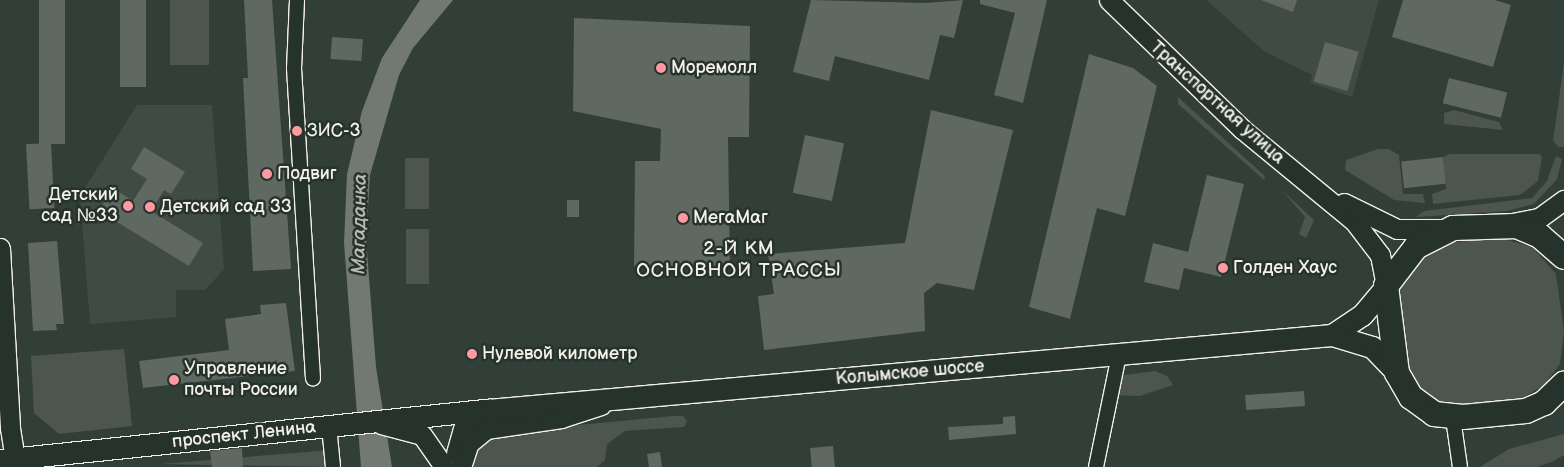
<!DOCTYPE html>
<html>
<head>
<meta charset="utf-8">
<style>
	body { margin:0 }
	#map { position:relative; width:1564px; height:467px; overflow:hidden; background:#323e38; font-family:"Balsamiq Sans",sans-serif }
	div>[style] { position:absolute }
	.built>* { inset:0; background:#404b44 }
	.green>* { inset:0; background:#4c564f; transform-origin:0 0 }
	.water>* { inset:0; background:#727972 }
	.building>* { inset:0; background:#5f6861; transform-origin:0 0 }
	.roads { filter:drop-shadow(1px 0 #f4f1e8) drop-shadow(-1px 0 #f4f1e8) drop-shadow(0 1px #f4f1e8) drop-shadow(0 -1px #f4f1e8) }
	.street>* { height:14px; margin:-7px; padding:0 7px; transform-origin:7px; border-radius:7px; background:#26332d }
	.secondary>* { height:19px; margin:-9.5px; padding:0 9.5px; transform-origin:9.5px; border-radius:9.5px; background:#26332d }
	.primary>* { height:21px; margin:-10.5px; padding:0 10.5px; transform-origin:10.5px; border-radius:10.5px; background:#26332d }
	.highway>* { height:24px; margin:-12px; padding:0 12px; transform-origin:12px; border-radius:12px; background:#26332d }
	.dots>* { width:14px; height:14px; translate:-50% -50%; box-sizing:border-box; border:2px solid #26332d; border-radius:50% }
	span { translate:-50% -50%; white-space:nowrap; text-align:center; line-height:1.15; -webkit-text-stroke:5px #26332d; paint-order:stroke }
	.poi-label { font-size:18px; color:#f4f1e8 }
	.left { translate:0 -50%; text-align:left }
	.right { translate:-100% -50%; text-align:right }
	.street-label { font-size:18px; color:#f4f1e8 }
	.water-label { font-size:19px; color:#babbb3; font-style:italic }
	.neighbourhood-label { font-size:19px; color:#f4f1e8; letter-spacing:1px }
</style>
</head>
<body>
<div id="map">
	<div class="built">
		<div style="clip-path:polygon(1206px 0,1379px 0,1352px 97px,1310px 83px,1312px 75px,1265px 52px)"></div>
		<div style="clip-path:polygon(137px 105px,212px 105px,224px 269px,205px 290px,176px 290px,176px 317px,90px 324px,80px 196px)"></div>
	</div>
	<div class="green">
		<div style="left:170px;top:0;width:39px;height:65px"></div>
		<div style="clip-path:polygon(1564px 63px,1564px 147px,1559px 147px,1553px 141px)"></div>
		<div style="clip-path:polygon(1178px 97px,1265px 176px,1264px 180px,1178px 104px)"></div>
		<div style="clip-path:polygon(1454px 110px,1499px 122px,1503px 130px,1444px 124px,1444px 113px)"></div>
		<div style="clip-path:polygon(1378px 149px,1389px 149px,1399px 155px,1403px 194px,1423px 194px,1425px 203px,1394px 200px,1345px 170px,1346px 160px)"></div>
		<div style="clip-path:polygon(1450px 154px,1539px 154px,1542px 156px,1538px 181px,1520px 195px,1433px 204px,1432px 194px,1446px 189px,1443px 157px)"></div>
		<div style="clip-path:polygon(1556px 156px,1562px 159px,1557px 179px,1534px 204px,1507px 211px,1416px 217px,1424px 211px,1532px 198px,1547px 181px)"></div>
		<div style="left:405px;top:158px;width:24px;height:51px"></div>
		<div style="clip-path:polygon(1283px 191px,1314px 220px,1306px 238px,1299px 234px,1305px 217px)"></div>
		<div style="left:406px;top:229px;width:23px;height:55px"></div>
		<div style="clip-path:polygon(1500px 238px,1532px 247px,1556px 274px,1564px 332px,1560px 364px,1543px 386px,1522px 398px,1462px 404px,1438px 401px,1423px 393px,1406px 373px,1395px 292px,1413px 260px,1448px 243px)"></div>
		<div style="clip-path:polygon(124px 349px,132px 426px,59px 434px,34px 413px,31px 356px)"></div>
		<div style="clip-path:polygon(1155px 371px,1167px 376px,1173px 385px,1140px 396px,1109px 395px,1109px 377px)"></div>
		<div style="clip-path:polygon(673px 416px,683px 416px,687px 421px,684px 427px,625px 431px,607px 444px,605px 460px,597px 467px,473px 467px,472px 453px,485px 434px)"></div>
		<div style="clip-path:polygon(1564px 434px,1564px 455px,1552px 462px,1536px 467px,1480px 467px,1509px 449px)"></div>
		<div style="clip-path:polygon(331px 450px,333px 467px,160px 464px)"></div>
	</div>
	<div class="water">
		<div style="clip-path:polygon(420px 0,453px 0,413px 48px,399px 75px,370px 175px,366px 239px,376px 367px,392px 467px,361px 467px,344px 243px,347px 174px,362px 111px,382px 58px)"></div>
	</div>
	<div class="building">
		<div style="left:39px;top:0;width:26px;height:144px"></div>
		<div style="left:120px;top:0;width:26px;height:87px"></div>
		<div style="clip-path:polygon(244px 0,272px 0,291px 269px,253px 271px,243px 78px,248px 78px)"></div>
		<div style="clip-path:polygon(811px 0,926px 3px,963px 0,954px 38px,940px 35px,929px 80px,835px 56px,829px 81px,793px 72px)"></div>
		<div style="clip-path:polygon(980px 0,1047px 0,1023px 103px,994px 95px,1015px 13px,980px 4px)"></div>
		<div style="clip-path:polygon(1261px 0,1297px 0,1293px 12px)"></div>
		<div style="clip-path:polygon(1403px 0,1495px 0,1511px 5px,1493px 67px,1392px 37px)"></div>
		<div style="clip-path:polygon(574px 18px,750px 26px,749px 137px,728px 137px,730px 267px,634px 266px,635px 161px,660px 161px,661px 129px,573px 111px)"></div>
		<div style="left:332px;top:37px;width:31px;height:22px;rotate:4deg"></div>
		<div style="left:1325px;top:42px;width:35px;height:41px;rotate:16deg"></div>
		<div style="clip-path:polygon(1089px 54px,1133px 68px,1157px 86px,1125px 216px,1097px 208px,1070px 319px,1029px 307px)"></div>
		<div style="left:1449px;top:78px;width:60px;height:26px;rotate:14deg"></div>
		<div style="clip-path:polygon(931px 110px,1013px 130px,974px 290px,937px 283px,924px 293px,925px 331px,764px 350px,758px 296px,774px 294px,768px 254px,905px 243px)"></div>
		<div style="left:805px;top:135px;width:40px;height:59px;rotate:12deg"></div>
		<div style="left:51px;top:143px;width:65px;height:25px;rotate:87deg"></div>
		<div style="clip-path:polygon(144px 147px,185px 172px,171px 194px,164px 190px,151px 211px,203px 243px,189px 266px,99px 211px,113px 188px,133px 201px,147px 179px,131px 169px)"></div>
		<div style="left:1443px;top:157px;width:27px;height:42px;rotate:84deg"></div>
		<div style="clip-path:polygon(1207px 175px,1244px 184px,1221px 277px,1184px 268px,1179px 290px,1144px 282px,1153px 243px,1188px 252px)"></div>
		<div style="left:567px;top:200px;width:12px;height:17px"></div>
		<div style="clip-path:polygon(57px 241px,64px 324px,56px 324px,57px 330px,33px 331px,28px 243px)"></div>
		<div style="clip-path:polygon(286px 303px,295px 371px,143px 388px,139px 361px,229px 350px,225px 319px,261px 314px,260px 305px)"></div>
		<div style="left:1304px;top:391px;width:15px;height:59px;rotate:86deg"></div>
		<div style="clip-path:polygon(1015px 416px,1016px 434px,949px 440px,948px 427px,1003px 424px,1003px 417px)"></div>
		<div style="left:833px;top:446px;width:21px;height:23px;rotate:85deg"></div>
		<div style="clip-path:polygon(242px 448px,243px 467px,212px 467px,210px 451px)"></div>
		<div style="clip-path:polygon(660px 452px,662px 467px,649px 467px,647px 454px)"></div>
	</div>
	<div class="roads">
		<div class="street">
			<div style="left:297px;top:0;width:68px;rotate:92.5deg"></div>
			<div style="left:294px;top:68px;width:311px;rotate:86.5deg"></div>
			<div style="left:1453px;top:418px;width:49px;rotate:81.9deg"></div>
			<div style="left:329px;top:426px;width:41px;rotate:84.4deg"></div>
			<div style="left:1096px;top:467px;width:114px;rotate:-78.4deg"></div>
		</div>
		<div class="secondary">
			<div style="left:1109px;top:0;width:185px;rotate:44.1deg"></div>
			<div style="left:1242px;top:129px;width:145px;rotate:39.4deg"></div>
			<div style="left:1354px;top:221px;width:43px;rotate:52.6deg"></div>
			<div style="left:1380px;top:255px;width:32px;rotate:79deg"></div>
			<div style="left:1344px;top:203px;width:59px;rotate:26.1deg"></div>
			<div style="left:1397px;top:229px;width:48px"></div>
			<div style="left:1507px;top:224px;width:33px;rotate:-11deg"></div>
			<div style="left:1539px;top:218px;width:31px;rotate:-36deg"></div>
			<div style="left:0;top:248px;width:180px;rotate:86.8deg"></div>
			<div style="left:10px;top:428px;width:39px;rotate:81deg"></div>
			<div style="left:381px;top:424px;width:42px;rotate:15deg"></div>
			<div style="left:422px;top:435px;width:39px;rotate:55deg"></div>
			<div style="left:456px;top:453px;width:25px;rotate:-74deg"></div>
			<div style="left:463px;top:429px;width:31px;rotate:-37deg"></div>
			<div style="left:461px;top:467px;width:25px;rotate:-72deg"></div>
			<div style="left:469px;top:443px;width:22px;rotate:-39deg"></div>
			<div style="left:486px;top:429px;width:76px;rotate:-8.3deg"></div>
			<div style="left:561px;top:418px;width:42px;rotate:-18deg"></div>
		</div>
		<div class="primary">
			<div style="left:1332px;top:335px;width:36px;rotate:-34deg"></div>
			<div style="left:1362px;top:315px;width:38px;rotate:-50deg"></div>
			<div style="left:0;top:460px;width:491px;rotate:-5.9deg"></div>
			<div style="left:488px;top:410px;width:847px;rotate:-5.08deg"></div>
			<div style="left:1332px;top:335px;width:42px;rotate:16.7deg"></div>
			<div style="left:1372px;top:347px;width:36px;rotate:46deg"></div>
		</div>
		<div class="highway">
			<div style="left:1564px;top:257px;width:32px;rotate:-139deg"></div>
			<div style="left:1540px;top:236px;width:25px;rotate:-157deg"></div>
			<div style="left:1517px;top:226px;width:64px;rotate:178.2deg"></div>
			<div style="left:1453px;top:228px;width:42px;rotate:152.8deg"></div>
			<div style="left:1416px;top:247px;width:49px;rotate:127.6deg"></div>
			<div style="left:1386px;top:286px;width:88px;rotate:82.8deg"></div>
			<div style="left:1397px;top:373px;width:28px;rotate:60deg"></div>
			<div style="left:1411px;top:397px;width:29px;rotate:36deg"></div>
			<div style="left:1434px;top:414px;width:29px;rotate:6deg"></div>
			<div style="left:1463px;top:417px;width:63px;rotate:-5.4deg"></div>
			<div style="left:1526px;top:411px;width:20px;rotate:-24deg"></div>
			<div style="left:1544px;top:403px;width:28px;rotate:-44deg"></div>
		</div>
	</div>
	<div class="dots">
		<div style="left:661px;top:68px;background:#ff9aa2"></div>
		<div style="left:297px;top:131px;background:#ff9aa2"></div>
		<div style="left:267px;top:174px;background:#ff9aa2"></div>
		<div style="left:128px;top:206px;background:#ff9aa2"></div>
		<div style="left:150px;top:207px;background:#ff9aa2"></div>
		<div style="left:683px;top:218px;background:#ff9aa2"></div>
		<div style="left:1223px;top:268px;background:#ff9aa2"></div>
		<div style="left:472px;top:354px;background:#ff9aa2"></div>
		<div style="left:174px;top:380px;background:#ff9aa2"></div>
	</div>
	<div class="poi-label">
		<span class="left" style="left:671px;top:68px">Моремолл</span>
		<span class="left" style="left:307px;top:131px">ЗИС-3</span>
		<span class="left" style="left:277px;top:174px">Подвиг</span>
		<span class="right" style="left:118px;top:206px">Детский<br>сад №33</span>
		<span class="left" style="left:160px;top:207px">Детский сад 33</span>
		<span class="left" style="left:693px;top:218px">МегаМаг</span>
		<span class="left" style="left:1233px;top:268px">Голден Хаус</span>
		<span class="left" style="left:482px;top:354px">Нулевой километр</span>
		<span class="left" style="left:184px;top:380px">Управление<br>почты России</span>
	</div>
	<div class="street-label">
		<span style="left:1217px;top:103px;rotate:42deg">Транспортная улица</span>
		<span style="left:910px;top:373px;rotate:-5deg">Колымское шоссе</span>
		<span style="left:244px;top:435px;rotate:-6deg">проспект Ленина</span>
	</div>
	<div class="water-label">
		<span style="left:360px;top:224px;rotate:-89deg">Магаданка</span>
	</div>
	<div class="neighbourhood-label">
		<span style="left:739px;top:260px">2-Й КМ<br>ОСНОВНОЙ ТРАССЫ</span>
	</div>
</div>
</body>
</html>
